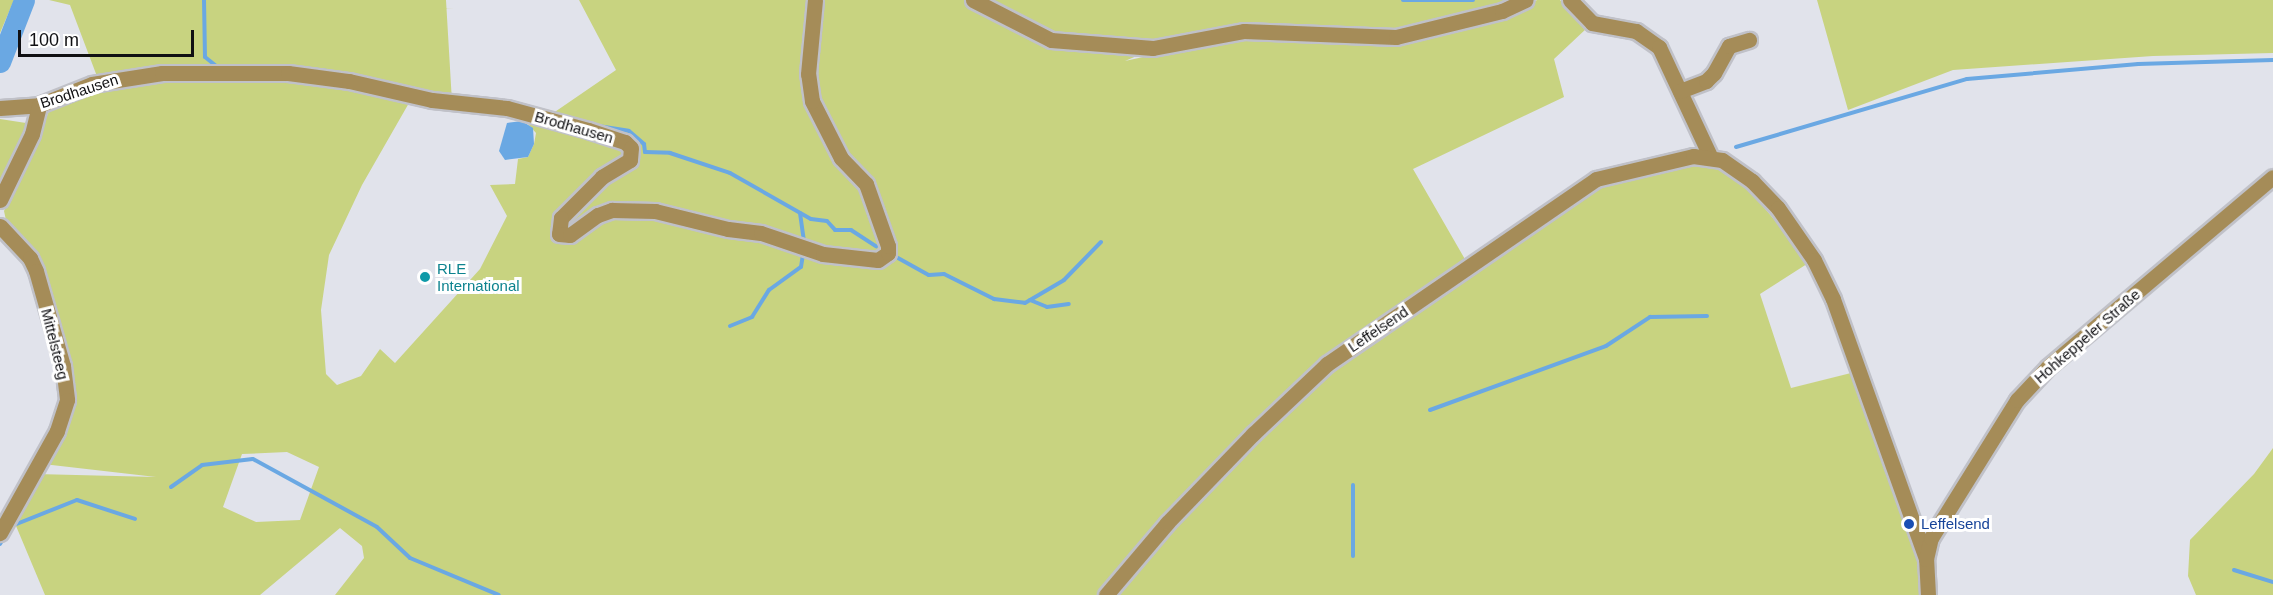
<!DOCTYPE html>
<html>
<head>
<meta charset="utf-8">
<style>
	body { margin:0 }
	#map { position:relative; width:2273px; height:595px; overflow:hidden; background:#e1e3eb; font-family:Helvetica,sans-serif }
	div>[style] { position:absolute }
	.green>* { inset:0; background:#c8d380 }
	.water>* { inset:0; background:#6aa8e3 }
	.stream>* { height:4px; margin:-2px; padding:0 2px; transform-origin:2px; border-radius:2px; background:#6aa8e3 }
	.river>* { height:21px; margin:-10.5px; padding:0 10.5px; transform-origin:10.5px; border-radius:10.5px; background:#6aa8e3 }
	.roads { filter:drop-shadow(2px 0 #c0c1c8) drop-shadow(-2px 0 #c0c1c8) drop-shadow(0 2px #c0c1c8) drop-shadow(0 -2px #c0c1c8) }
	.minor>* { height:15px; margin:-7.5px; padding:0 7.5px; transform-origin:7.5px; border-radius:7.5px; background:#a58c58 }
	.dots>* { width:16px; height:16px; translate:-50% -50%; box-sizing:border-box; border:3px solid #fff; border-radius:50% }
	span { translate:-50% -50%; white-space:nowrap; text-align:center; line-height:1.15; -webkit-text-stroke:6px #fff; paint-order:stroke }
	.street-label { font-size:15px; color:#101013 }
	.culture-label { font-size:15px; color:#0d838f }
	.left { translate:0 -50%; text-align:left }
	.transit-label { font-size:15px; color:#164399 }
	.scale { position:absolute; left:18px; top:30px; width:176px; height:27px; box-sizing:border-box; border:3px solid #101013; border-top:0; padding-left:8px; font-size:18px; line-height:21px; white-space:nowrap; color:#101013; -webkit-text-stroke:4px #fff; paint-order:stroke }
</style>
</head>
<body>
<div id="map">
	<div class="green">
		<div style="clip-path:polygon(0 0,14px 0,0 33px)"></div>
		<div style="clip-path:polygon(evenodd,49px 0,446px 0,452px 102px,413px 96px,362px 185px,329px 255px,321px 310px,326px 374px,337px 385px,361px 376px,380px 349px,395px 363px,480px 269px,507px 216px,490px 185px,515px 184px,518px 159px,528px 157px,534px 144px,536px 133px,528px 124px,532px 119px,546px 118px,616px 70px,579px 0,1518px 0,1378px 42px,1401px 43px,1517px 15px,1537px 0,1560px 0,1587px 28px,1554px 59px,1564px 97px,1413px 169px,1466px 261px,1322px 360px,1247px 430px,1158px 523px,1332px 369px,1593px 190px,1619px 177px,1707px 161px,1723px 166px,1746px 186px,1810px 262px,1760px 294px,1791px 388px,1855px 372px,1917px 552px,1921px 595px,335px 595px,364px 558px,362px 546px,340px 528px,260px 595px,45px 595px,11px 514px,36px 474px,156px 477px,43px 464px,66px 417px,42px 272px,7px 225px,4px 211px,51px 107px,101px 87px,70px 5px,49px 0,1226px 26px,1229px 38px,1125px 61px,1174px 40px,1226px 26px,49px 0,287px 452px,319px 467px,300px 520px,256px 522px,223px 507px,242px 454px,287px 452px)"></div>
		<div style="clip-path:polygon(1817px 0,2273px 0,2273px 53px,2153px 56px,1953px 70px,1848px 110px)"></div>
		<div style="clip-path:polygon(0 119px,26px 123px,29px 134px,0 188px)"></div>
		<div style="clip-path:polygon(2273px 448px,2273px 595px,2196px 595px,2188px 576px,2190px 540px,2254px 474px)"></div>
	</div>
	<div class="water">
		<div style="clip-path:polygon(522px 121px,533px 128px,534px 144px,528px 157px,505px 160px,499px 151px,507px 123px)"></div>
	</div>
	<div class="stream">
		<div style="left:204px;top:0;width:57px;rotate:89deg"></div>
		<div style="left:205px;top:57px;width:14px;rotate:39deg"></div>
		<div style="left:1403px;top:0;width:70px"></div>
		<div style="left:295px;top:67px;width:34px;rotate:7deg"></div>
		<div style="left:598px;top:126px;width:31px;rotate:9deg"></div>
		<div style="left:629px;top:131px;width:20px;rotate:41deg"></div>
		<div style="left:644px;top:144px;width:8px;rotate:83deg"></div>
		<div style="left:645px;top:152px;width:25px;rotate:2deg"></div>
		<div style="left:670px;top:153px;width:63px;rotate:18.4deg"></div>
		<div style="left:730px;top:173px;width:93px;rotate:29.6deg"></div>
		<div style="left:811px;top:219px;width:16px;rotate:7deg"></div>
		<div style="left:827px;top:221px;width:12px;rotate:48deg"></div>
		<div style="left:835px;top:230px;width:16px"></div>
		<div style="left:851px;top:230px;width:30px;rotate:33deg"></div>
		<div style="left:1736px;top:147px;width:241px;rotate:-16.4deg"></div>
		<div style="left:1967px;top:79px;width:172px;rotate:-5deg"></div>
		<div style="left:2138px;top:64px;width:135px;rotate:-1.7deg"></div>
		<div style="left:800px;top:213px;width:28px;rotate:82deg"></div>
		<div style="left:898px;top:258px;width:35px;rotate:29deg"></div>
		<div style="left:929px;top:275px;width:15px;rotate:-4deg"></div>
		<div style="left:944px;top:274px;width:56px;rotate:26.6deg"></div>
		<div style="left:994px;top:299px;width:31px;rotate:7deg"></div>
		<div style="left:1025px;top:303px;width:45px;rotate:-30.5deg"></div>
		<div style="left:1064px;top:280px;width:53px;rotate:-45.8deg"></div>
		<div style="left:1030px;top:300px;width:18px;rotate:22deg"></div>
		<div style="left:1047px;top:307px;width:22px;rotate:-8deg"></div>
		<div style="left:730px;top:326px;width:24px;rotate:-22deg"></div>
		<div style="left:752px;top:317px;width:32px;rotate:-58deg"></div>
		<div style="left:769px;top:290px;width:39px;rotate:-36deg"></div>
		<div style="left:801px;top:267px;width:12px;rotate:-81deg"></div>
		<div style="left:1430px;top:410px;width:187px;rotate:-20deg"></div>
		<div style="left:1606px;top:346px;width:53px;rotate:-33.4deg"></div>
		<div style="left:1650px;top:317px;width:57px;rotate:-1deg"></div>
		<div style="left:1353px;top:485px;width:71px;rotate:90deg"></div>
		<div style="left:171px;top:487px;width:38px;rotate:-35deg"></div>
		<div style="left:202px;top:465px;width:51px;rotate:-6.7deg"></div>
		<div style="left:253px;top:459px;width:141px;rotate:28.7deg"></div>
		<div style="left:377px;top:527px;width:45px;rotate:43.2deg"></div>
		<div style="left:410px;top:558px;width:96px;rotate:22.6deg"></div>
		<div style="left:9px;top:527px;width:73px;rotate:-21.7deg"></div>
		<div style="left:77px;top:500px;width:61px;rotate:18.1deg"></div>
		<div style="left:0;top:544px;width:9px;rotate:-58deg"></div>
		<div style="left:2234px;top:570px;width:41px;rotate:17.1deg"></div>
	</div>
	<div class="river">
		<div style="left:0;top:62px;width:66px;rotate:-68.8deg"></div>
	</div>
	<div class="roads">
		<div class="minor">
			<div style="left:973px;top:0;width:88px;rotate:27.1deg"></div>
			<div style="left:1051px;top:40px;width:102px;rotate:4.5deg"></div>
			<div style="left:1153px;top:48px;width:93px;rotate:-10.6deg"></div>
			<div style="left:1244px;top:31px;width:152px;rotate:2.3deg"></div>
			<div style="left:1396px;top:37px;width:109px;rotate:-13.8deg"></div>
			<div style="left:1502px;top:11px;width:26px;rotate:-25deg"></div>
			<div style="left:1570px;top:0;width:32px;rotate:46deg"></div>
			<div style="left:1592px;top:23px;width:45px;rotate:10.3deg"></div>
			<div style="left:1636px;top:31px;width:28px;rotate:35deg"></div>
			<div style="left:1659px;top:47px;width:120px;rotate:64.9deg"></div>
			<div style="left:1680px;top:91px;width:28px;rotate:-21deg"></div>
			<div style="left:1706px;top:81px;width:11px;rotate:-45deg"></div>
			<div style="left:1714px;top:73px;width:31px;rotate:-61deg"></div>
			<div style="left:1729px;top:46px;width:21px;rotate:-17deg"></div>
			<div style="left:0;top:108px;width:39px;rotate:-4deg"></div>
			<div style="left:39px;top:105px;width:57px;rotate:-21.6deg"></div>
			<div style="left:92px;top:84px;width:71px;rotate:-8.9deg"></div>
			<div style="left:162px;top:73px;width:126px"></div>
			<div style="left:288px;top:73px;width:62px;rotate:7.5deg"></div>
			<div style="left:349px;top:81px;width:85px;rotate:12.9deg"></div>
			<div style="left:432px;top:100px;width:75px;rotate:6.1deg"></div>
			<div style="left:507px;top:108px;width:84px;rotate:15.2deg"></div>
			<div style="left:588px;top:130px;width:39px;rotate:18deg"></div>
			<div style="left:625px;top:142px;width:8px;rotate:45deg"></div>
			<div style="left:631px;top:148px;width:12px;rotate:95deg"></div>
			<div style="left:630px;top:160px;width:33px;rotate:149deg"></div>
			<div style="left:602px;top:177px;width:58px;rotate:135deg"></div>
			<div style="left:561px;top:218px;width:16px;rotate:97deg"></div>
			<div style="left:559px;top:234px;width:11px;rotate:5deg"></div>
			<div style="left:570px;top:235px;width:34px;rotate:-36deg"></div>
			<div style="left:598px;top:215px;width:15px;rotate:-20deg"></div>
			<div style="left:612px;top:210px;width:43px;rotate:1.3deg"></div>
			<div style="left:655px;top:211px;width:75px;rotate:13.9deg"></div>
			<div style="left:728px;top:229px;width:33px;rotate:7deg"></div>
			<div style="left:761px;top:233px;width:65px;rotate:18.7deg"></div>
			<div style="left:823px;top:254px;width:55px;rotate:6.2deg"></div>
			<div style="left:878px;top:260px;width:12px;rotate:-35deg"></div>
			<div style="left:888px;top:253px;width:7px;rotate:-90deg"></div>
			<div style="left:888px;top:246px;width:66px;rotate:-109.5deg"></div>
			<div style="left:866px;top:184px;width:36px;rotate:-134deg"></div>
			<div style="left:841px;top:158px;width:64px;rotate:-117deg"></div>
			<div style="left:812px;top:101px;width:27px;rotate:-98deg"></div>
			<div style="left:808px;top:74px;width:74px;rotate:-84.6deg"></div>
			<div style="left:0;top:200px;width:73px;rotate:-64.1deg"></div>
			<div style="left:32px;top:134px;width:30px;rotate:-76deg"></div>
			<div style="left:0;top:226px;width:44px;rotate:46.8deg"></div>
			<div style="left:30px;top:258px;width:14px;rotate:65deg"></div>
			<div style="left:36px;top:271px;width:99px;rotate:74.1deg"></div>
			<div style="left:63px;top:366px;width:34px;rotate:83deg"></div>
			<div style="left:67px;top:400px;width:33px;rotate:108deg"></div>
			<div style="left:57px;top:431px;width:117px;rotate:119.2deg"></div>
			<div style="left:1106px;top:595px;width:94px;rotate:-49.7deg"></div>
			<div style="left:1167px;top:523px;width:124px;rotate:-46deg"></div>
			<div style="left:1253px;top:434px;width:102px;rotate:-43.4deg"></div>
			<div style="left:1327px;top:364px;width:326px;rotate:-34.5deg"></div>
			<div style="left:1596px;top:179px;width:100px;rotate:-13.3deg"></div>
			<div style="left:1693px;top:156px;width:29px;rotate:8deg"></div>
			<div style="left:1722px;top:160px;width:37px;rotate:35deg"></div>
			<div style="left:1752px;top:181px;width:37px;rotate:46deg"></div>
			<div style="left:1778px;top:208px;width:63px;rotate:55.3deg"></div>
			<div style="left:1814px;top:260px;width:43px;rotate:64deg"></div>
			<div style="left:1833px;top:299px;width:276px;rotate:70.3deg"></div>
			<div style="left:1928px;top:595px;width:36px;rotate:-93deg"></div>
			<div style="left:1926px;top:559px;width:22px;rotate:-77deg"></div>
			<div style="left:1931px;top:538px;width:163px;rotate:-58.1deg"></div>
			<div style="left:2017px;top:400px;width:45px;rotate:-46.8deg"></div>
			<div style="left:2048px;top:367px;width:294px;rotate:-40.2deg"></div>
		</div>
	</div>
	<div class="dots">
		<div style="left:425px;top:277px;background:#0f9aa8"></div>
		<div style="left:1909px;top:524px;background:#1a4fb4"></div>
	</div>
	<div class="street-label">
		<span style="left:79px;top:91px;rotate:-18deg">Brodhausen</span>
		<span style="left:574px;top:127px;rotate:16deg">Brodhausen</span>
		<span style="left:1378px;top:329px;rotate:-34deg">Leffelsend</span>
		<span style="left:2087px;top:336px;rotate:-41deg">Hohkeppeler Straße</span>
		<span style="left:55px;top:344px;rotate:76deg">Mittelsteeg</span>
	</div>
	<div class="culture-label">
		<span class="left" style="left:437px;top:277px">RLE<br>International</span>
	</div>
	<div class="transit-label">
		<span class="left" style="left:1921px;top:524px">Leffelsend</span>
	</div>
	<div class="scale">100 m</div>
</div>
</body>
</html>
